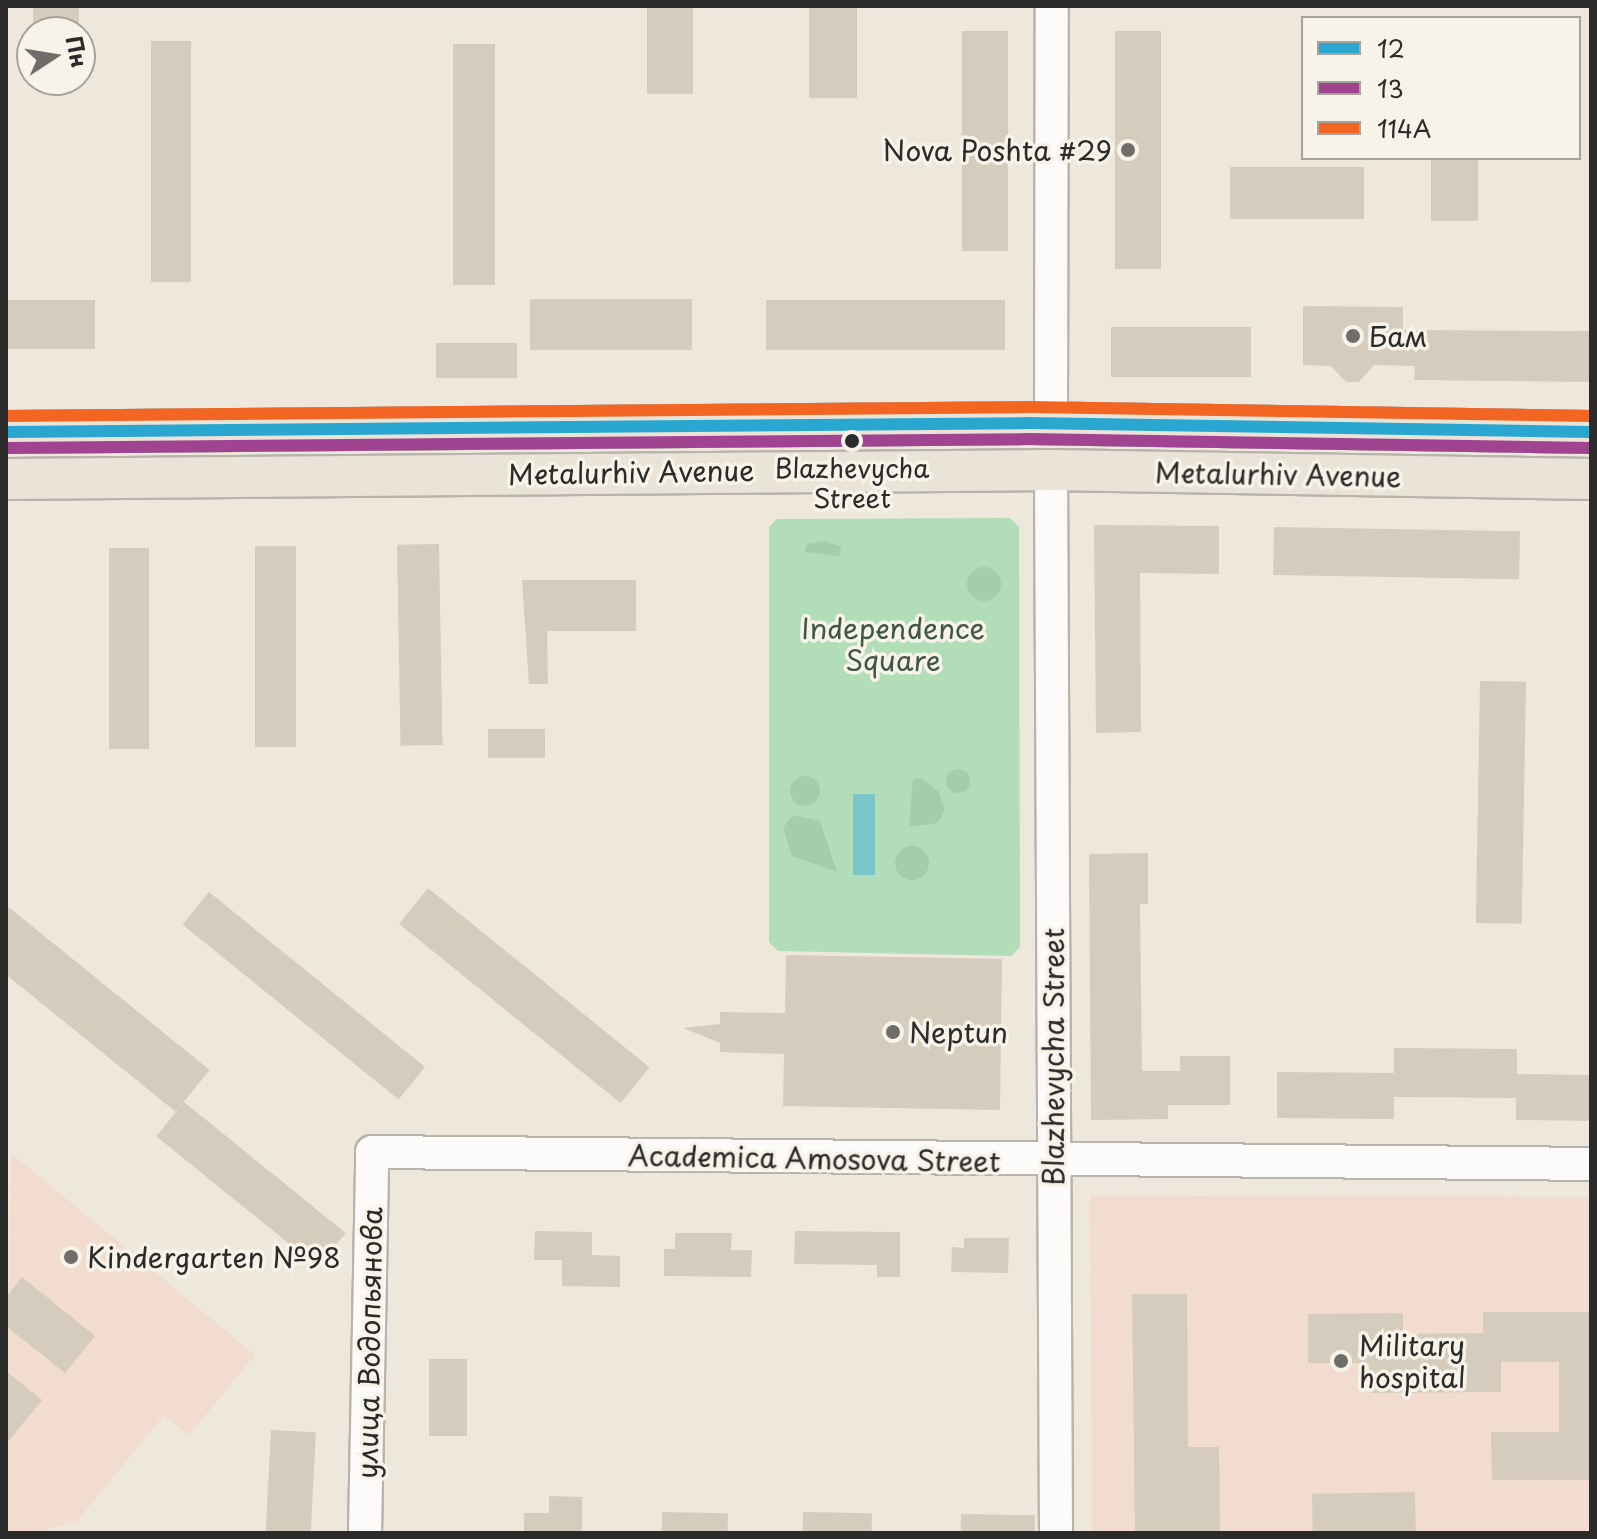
<!DOCTYPE html>
<html>
<head>
<meta charset="utf-8">
<style>
	body { margin:0 }
	#map { position:relative; width:1597px; height:1539px; overflow:hidden; background:#eee7dc; font-family:"Playpen Sans",sans-serif }
	div>[style] { position:absolute }
	.built>* { inset:0; background:#f2dbcf }
	.green>* { inset:0; background:#b1deb8 }
	.forest>* { inset:0; background:#a4cdaa }
	.round { border-radius:50% }
	.water>* { inset:0; background:#7bc6ca; transform-origin:0 0 }
	.building>* { inset:0; background:#d6ccbe; transform-origin:0 0 }
	.roads { filter:drop-shadow(2px 0 #b8b3ac) drop-shadow(-2px 0 #b8b3ac) drop-shadow(0 2px #b8b3ac) drop-shadow(0 -2px #b8b3ac) }
	.minor>* { height:32px; margin:-16px; padding:0 16px; transform-origin:16px; border-radius:16px; background:#fcfbfa }
	.major>* { height:40px; margin:-20px; padding:0 20px; transform-origin:20px; border-radius:20px; background:#eae3d7 }
	.bus-1>* { height:12px; margin:-6px; padding:0 6px; transform-origin:6px; border-radius:6px; background:#2aa7d0 }
	.bus-2>* { height:12px; margin:-6px; padding:0 6px; transform-origin:6px; border-radius:6px; background:#a04491 }
	.bus-3>* { height:12px; margin:-6px; padding:0 6px; transform-origin:6px; border-radius:6px; background:#f26522 }
	.dots>* { width:22px; height:22px; translate:-50% -50%; box-sizing:border-box; border:4px solid #f7f3e8; border-radius:50% }
	span { translate:-50% -50%; white-space:nowrap; text-align:center; line-height:1.15; -webkit-text-stroke:7px #f7f3e8; paint-order:stroke }
	.bus-label { font-size:26px; color:#2b2b2b }
	.poi-label { font-size:28px; color:#2b2b2b }
	.right { translate:-100% -50%; text-align:right }
	.left { translate:0 -50%; text-align:left }
	.street-label { font-size:28px; color:#2b2b2b }
	.park-label { font-size:28px; color:#405647 }
	.frame { position:absolute; inset:0; border:8px solid #2b2b2b; pointer-events:none }
	.legend { position:absolute; left:1301px; top:16px; width:280px; height:144px; box-sizing:border-box; background:#f7f3e8; border:2px solid #a5a39c; margin:0; padding:10px 14px; list-style:none; font-size:24px; color:#2b2b2b }
	.legend li { display:flex; align-items:center; gap:16px; height:40px }
	.legend b { width:40px; border:2px solid #a5a39c }
	.north { position:absolute; left:16px; top:16px; width:80px; height:80px; box-sizing:border-box; background:#f7f3e8; border:2px solid #a5a39c; border-radius:50%; rotate:78deg; font-size:22px; font-weight:700; line-height:32px; text-align:center; color:#2b2b2b }
	.north::after { content:''; display:block; margin:auto; width:28px; height:36px; background:#6f6d69; clip-path:polygon(50% 0,100% 100%,50% 72%,0 100%) }
</style>
</head>
<body>
<div id="map">
	<div class="built">
		<div style="clip-path:polygon(11px 1153px,255px 1355px,189px 1435px,164px 1415px,78px 1520px,36px 1533px,6px 1533px)"></div>
		<div style="clip-path:polygon(1090px 1196px,1591px 1197px,1591px 1526px,1582px 1533px,1092px 1533px)"></div>
	</div>
	<div class="green">
		<div style="clip-path:polygon(evenodd,1010px 518px,1019px 527px,1020px 947px,1011px 956px,778px 951px,769px 942px,769px 527px,777px 519px,1010px 518px,875px 794px,875px 874px,854px 875px,853px 874px,875px 794px)"></div>
	</div>
	<div class="forest">
		<div style="clip-path:polygon(825px 541px,841px 547px,840px 556px,805px 552px,807px 544px)"></div>
		<div class="round" style="left:967px;top:567px;width:34px;height:34px"></div>
		<div class="round" style="left:946px;top:769px;width:24px;height:24px"></div>
		<div class="round" style="left:790px;top:776px;width:30px;height:30px"></div>
		<div style="clip-path:polygon(921px 778px,939px 792px,945px 811px,937px 823px,909px 827px,913px 780px)"></div>
		<div style="clip-path:polygon(793px 815px,820px 821px,837px 872px,792px 856px,783px 828px)"></div>
		<div class="round" style="left:895px;top:846px;width:34px;height:34px"></div>
	</div>
	<div class="water">
		<div style="left:853px;top:794px;width:22px;height:81px"></div>
	</div>
	<div class="building">
		<div style="left:33px;top:6px;width:46px;height:24px"></div>
		<div style="left:647px;top:6px;width:46px;height:88px"></div>
		<div style="left:809px;top:6px;width:48px;height:92px"></div>
		<div style="left:962px;top:31px;width:46px;height:220px"></div>
		<div style="left:1115px;top:31px;width:46px;height:238px"></div>
		<div style="left:151px;top:41px;width:40px;height:241px"></div>
		<div style="left:453px;top:44px;width:42px;height:241px"></div>
		<div style="left:1431px;top:158px;width:47px;height:63px"></div>
		<div style="left:1230px;top:167px;width:134px;height:52px"></div>
		<div style="left:530px;top:299px;width:162px;height:51px"></div>
		<div style="left:6px;top:300px;width:89px;height:49px"></div>
		<div style="left:766px;top:300px;width:239px;height:50px"></div>
		<div style="clip-path:polygon(1303px 306px,1403px 307px,1403px 330px,1591px 331px,1591px 382px,1414px 380px,1415px 366px,1374px 365px,1359px 382px,1346px 382px,1331px 366px,1303px 365px)"></div>
		<div style="left:1111px;top:327px;width:140px;height:50px"></div>
		<div style="left:436px;top:343px;width:81px;height:35px"></div>
		<div style="clip-path:polygon(1094px 525px,1219px 526px,1219px 574px,1140px 573px,1141px 732px,1096px 733px)"></div>
		<div style="left:1274px;top:527px;width:246px;height:48px;rotate:1deg"></div>
		<div style="left:439px;top:544px;width:201px;height:42px;rotate:89deg"></div>
		<div style="left:255px;top:546px;width:41px;height:201px"></div>
		<div style="left:109px;top:548px;width:40px;height:201px"></div>
		<div style="clip-path:polygon(522px 580px,636px 580px,636px 631px,547px 631px,548px 684px,529px 684px)"></div>
		<div style="left:1480px;top:681px;width:46px;height:242px;rotate:1deg"></div>
		<div style="left:488px;top:729px;width:57px;height:29px"></div>
		<div style="clip-path:polygon(1148px 853px,1148px 904px,1140px 904px,1142px 1071px,1180px 1071px,1180px 1056px,1230px 1056px,1230px 1105px,1168px 1105px,1168px 1119px,1091px 1120px,1089px 854px)"></div>
		<div style="left:428px;top:888px;width:285px;height:46px;rotate:39deg"></div>
		<div style="left:209px;top:892px;width:278px;height:42px;rotate:39deg"></div>
		<div style="left:6px;top:905px;width:262px;height:54px;rotate:39deg"></div>
		<div style="clip-path:polygon(786px 955px,1002px 959px,1000px 1110px,783px 1106px,784px 1054px,720px 1052px,720px 1043px,683px 1028px,720px 1024px,720px 1012px,785px 1013px)"></div>
		<div style="clip-path:polygon(1394px 1048px,1517px 1049px,1517px 1074px,1591px 1075px,1591px 1121px,1516px 1120px,1516px 1098px,1394px 1097px,1394px 1119px,1277px 1118px,1277px 1072px,1394px 1073px)"></div>
		<div style="left:184px;top:1102px;width:208px;height:44px;rotate:39deg"></div>
		<div style="clip-path:polygon(535px 1231px,592px 1232px,592px 1255px,620px 1256px,620px 1287px,562px 1286px,562px 1260px,534px 1260px)"></div>
		<div style="clip-path:polygon(795px 1231px,900px 1232px,900px 1277px,877px 1277px,877px 1265px,794px 1264px)"></div>
		<div style="clip-path:polygon(675px 1233px,732px 1233px,731px 1250px,752px 1250px,751px 1277px,664px 1276px,664px 1249px,675px 1249px)"></div>
		<div style="clip-path:polygon(964px 1238px,1009px 1238px,1008px 1273px,951px 1272px,952px 1247px,964px 1248px)"></div>
		<div style="clip-path:polygon(22px 1277px,95px 1336px,65px 1373px,6px 1326px,6px 1297px)"></div>
		<div style="clip-path:polygon(1132px 1294px,1187px 1294px,1188px 1447px,1219px 1447px,1220px 1533px,1135px 1533px)"></div>
		<div style="clip-path:polygon(1483px 1312px,1591px 1312px,1591px 1480px,1492px 1480px,1491px 1432px,1559px 1432px,1559px 1362px,1501px 1362px,1501px 1392px,1370px 1393px,1369px 1363px,1308px 1363px,1308px 1314px,1403px 1313px,1403px 1334px,1483px 1333px)"></div>
		<div style="left:429px;top:1359px;width:38px;height:77px"></div>
		<div style="clip-path:polygon(6px 1371px,42px 1400px,6px 1444px)"></div>
		<div style="left:271px;top:1430px;width:45px;height:103px;rotate:3deg"></div>
		<div style="left:1415px;top:1492px;width:41px;height:103px;rotate:89deg"></div>
		<div style="clip-path:polygon(549px 1496px,582px 1497px,582px 1533px,524px 1533px,524px 1513px,549px 1513px)"></div>
		<div style="left:662px;top:1512px;width:66px;height:21px;rotate:1deg"></div>
		<div style="left:803px;top:1512px;width:69px;height:21px;rotate:1deg"></div>
		<div style="left:961px;top:1514px;width:74px;height:19px;rotate:1deg"></div>
	</div>
	<div class="roads">
		<div class="minor">
			<div style="left:1051px;top:423px;width:417px;rotate:-89.9deg"></div>
			<div style="left:1051px;top:470px;width:1063px;rotate:89.73deg"></div>
			<div style="left:365px;top:1533px;width:381px;rotate:-88.9deg"></div>
			<div style="left:372px;top:1152px;width:1219px;rotate:0.56deg"></div>
		</div>
		<div class="major">
			<div style="left:6px;top:432px;width:1022px;rotate:-0.5deg"></div>
			<div style="left:1028px;top:423px;width:563px;rotate:0.92deg"></div>
			<div style="left:6px;top:479px;width:1045px;rotate:-0.49deg"></div>
			<div style="left:1051px;top:470px;width:540px;rotate:0.95deg"></div>
		</div>
	</div>
	<div class="bus-1">
		<div style="left:6px;top:432px;width:1022px;rotate:-0.5deg"></div>
		<div style="left:1028px;top:423px;width:563px;rotate:0.92deg"></div>
	</div>
	<div class="bus-2">
		<div style="left:6px;top:448px;width:1022px;rotate:-0.5deg"></div>
		<div style="left:1028px;top:439px;width:563px;rotate:0.92deg"></div>
	</div>
	<div class="bus-3">
		<div style="left:6px;top:416px;width:1022px;rotate:-0.5deg"></div>
		<div style="left:1028px;top:407px;width:563px;rotate:0.92deg"></div>
	</div>
	<div class="dots">
		<div style="left:1128px;top:150px;background:#6f6d69"></div>
		<div style="left:1353px;top:336px;background:#6f6d69"></div>
		<div style="left:852px;top:441px;background:#2b2b2b"></div>
		<div style="left:893px;top:1032px;background:#6f6d69"></div>
		<div style="left:71px;top:1257px;background:#6f6d69"></div>
		<div style="left:1341px;top:1361px;background:#6f6d69"></div>
	</div>
	<div class="bus-label">
		<span style="left:852px;top:483px">Blazhevycha<br>Street</span>
	</div>
	<div class="poi-label">
		<span class="right" style="left:1112px;top:150px">Nova Poshta #29</span>
		<span class="left" style="left:1369px;top:336px">Бам</span>
		<span class="left" style="left:909px;top:1032px">Neptun</span>
		<span class="left" style="left:87px;top:1257px">Kindergarten №98</span>
		<span class="left" style="left:1359px;top:1361px">Military<br>hospital</span>
	</div>
	<div class="street-label">
		<span style="left:631px;top:472px;rotate:-1deg">Metalurhiv Avenue</span>
		<span style="left:1278px;top:474px;rotate:1deg">Metalurhiv Avenue</span>
		<span style="left:1053px;top:1057px;rotate:-90deg">Blazhevycha Street</span>
		<span style="left:814px;top:1158px;rotate:1deg">Academica Amosova Street</span>
		<span style="left:369px;top:1343px;rotate:-89deg">улица Водопьянова</span>
	</div>
	<div class="park-label">
		<span style="left:893px;top:644px">Independence<br>Square</span>
	</div>
	<div class="frame"></div>
	<ul class="legend">
	<li><b style="height:10px;background:#2aa7d0"></b>12</li>
	<li><b style="height:10px;background:#a04491"></b>13</li>
	<li><b style="height:10px;background:#f26522"></b>114А</li>
	</ul>
	<div class="north">Пн</div>
</div>
</body>
</html>
